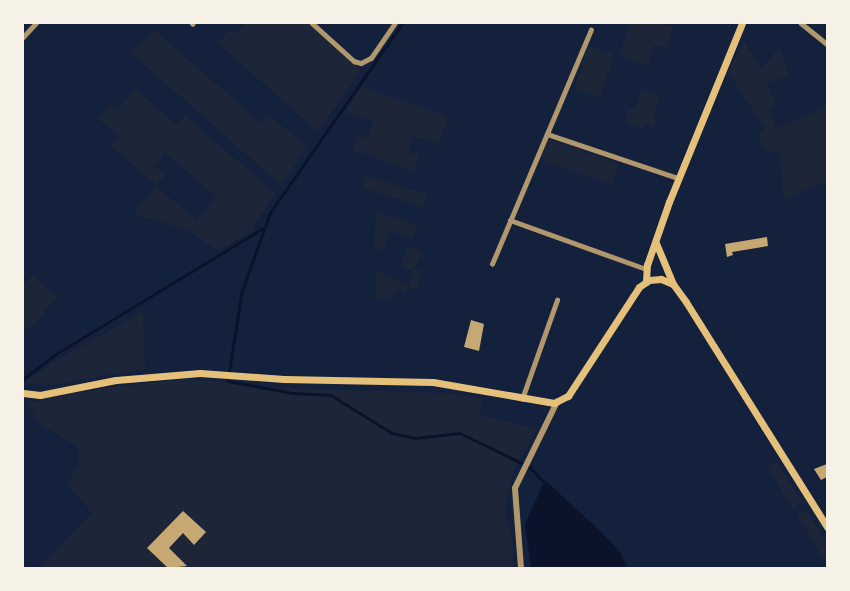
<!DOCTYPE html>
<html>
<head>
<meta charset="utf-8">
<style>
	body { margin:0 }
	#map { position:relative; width:850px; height:591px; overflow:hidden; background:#14213d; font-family:Jost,sans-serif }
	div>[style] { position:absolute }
	.green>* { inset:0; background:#1d2539; transform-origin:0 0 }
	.water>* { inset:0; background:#0b132b }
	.stream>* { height:2.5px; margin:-1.25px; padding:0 1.25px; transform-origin:1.25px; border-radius:1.25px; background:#0b132b }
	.building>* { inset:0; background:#c6a872 }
	.minor>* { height:4.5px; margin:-2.25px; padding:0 2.25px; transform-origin:2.25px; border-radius:2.25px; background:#b1986c }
	.tertiary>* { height:6px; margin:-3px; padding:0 3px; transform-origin:3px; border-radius:3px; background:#b1986c }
	.secondary>* { height:7px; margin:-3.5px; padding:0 3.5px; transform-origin:3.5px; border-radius:3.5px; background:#e5c07b }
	span { translate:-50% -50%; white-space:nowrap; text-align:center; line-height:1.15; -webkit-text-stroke:5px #f6f1e7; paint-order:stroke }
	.frame { position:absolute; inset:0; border:24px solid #f6f1e7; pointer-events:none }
</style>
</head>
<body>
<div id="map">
	<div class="green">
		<div style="clip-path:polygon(245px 23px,309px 23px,361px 70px,318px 132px,218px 43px,230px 29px,236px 33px)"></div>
		<div style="clip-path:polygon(630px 23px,660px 23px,673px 27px,666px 48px,654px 45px,648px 66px,619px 56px)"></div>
		<div style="clip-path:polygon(154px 30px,261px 123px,269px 115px,307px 147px,281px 185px,131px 53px)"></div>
		<div style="clip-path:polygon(743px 40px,761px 68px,779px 48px,790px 75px,767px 83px,776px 105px,768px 110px,777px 128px,827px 107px,827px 182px,784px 199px,779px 151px,768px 153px,757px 135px,765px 128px,728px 73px)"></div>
		<div style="left:588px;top:46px;width:27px;height:46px;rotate:17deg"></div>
		<div style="clip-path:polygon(362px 87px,448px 116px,439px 144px,413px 136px,408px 151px,419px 156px,414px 171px,352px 150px,357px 135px,367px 138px,373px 122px,345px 112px)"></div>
		<div style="clip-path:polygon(evenodd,135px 89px,177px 125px,185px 116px,276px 194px,252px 227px,254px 230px,218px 251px,188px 230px,133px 214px,156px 185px,111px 146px,119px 136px,98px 119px,110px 104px,118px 110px,135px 89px,165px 153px,217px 197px,196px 220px,156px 186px,165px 175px,154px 166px,165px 153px)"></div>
		<div style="clip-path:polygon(642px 89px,660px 96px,653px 118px,656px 120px,654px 127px,645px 124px,643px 129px,625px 122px,629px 109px,634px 110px)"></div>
		<div style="left:548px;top:139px;width:75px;height:22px;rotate:19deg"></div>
		<div style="left:366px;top:175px;width:64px;height:13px;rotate:18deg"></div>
		<div style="clip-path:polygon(376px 212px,417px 225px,413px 238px,389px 231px,383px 251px,374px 248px)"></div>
		<div style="clip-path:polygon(407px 247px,423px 252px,414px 269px,421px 271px,416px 290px,408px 287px,406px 293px,397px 289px,393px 299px,376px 300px,375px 270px,409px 285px,413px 270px,401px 267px)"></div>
		<div style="clip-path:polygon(33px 275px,57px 298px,27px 331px,23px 327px,23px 285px)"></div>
		<div style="clip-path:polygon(143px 312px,145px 369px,50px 385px,24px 383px,58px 359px)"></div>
		<div style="clip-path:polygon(189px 379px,273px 388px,444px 393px,482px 399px,479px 415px,537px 429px,513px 470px,506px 503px,505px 514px,512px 539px,514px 568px,39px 568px,92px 513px,67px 484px,78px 464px,78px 447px,40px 424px,27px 403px,110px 387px)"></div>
		<div style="clip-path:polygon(777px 463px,802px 502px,792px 508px,768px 467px)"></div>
		<div style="clip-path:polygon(806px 510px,827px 544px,827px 565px,797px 515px)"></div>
	</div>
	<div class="water">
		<div style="clip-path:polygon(545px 480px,601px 532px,620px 552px,628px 568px,531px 568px,525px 524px)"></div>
	</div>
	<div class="stream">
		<div style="left:403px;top:23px;width:233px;rotate:124.9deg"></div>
		<div style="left:270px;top:214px;width:83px;rotate:109.7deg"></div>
		<div style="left:242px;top:292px;width:90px;rotate:98.9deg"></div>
		<div style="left:228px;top:381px;width:66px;rotate:10.5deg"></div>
		<div style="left:293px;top:393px;width:38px;rotate:3deg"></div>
		<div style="left:331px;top:395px;width:72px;rotate:31.9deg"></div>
		<div style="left:392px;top:433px;width:24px;rotate:12deg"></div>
		<div style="left:415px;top:438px;width:45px;rotate:-6.3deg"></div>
		<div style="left:460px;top:433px;width:78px;rotate:25.9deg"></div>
		<div style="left:530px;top:467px;width:19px;rotate:47deg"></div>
		<div style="left:23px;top:379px;width:41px;rotate:-37.1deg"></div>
		<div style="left:56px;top:354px;width:245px;rotate:-31.3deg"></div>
	</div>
	<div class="building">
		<div style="clip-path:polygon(767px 237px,768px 246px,732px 252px,733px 255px,727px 257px,725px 244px)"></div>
		<div style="clip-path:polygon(471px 320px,484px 324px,479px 351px,464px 347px)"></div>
		<div style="clip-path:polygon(827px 464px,827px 477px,821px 480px,814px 469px)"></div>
		<div style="clip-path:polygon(183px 511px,206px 532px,194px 545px,183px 533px,169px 548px,187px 566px,168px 568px,147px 548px)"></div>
	</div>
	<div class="minor">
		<div style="left:192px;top:23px;width:1px;rotate:45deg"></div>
		<div style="left:312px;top:23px;width:57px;rotate:42.1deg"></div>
		<div style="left:354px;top:61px;width:7px;rotate:16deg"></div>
		<div style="left:361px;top:63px;width:11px;rotate:-27deg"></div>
		<div style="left:371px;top:58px;width:42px;rotate:-55.6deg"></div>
		<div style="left:801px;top:23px;width:33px;rotate:39deg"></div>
		<div style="left:23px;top:37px;width:19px;rotate:-47deg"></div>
		<div style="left:547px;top:134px;width:138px;rotate:18.6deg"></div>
		<div style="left:510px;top:220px;width:145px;rotate:19.8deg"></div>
		<div style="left:492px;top:264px;width:254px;rotate:-67.1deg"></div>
		<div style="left:522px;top:399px;width:105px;rotate:-70.5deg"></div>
	</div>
	<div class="tertiary">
		<div style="left:521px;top:568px;width:80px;rotate:-94.3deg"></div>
		<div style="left:515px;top:488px;width:96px;rotate:-64deg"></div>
	</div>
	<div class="secondary">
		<div style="left:656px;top:243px;width:44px;rotate:67.5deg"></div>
		<div style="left:646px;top:282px;width:17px;rotate:-87deg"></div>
		<div style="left:647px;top:265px;width:67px;rotate:-70.8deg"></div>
		<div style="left:669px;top:202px;width:193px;rotate:-67.8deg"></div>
		<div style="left:23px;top:393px;width:17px;rotate:7deg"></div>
		<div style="left:40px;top:395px;width:77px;rotate:-11.2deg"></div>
		<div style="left:116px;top:380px;width:84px;rotate:-4.8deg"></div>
		<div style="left:200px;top:373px;width:84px;rotate:4.1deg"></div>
		<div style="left:284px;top:379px;width:149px;rotate:1.2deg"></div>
		<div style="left:433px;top:382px;width:123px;rotate:9.8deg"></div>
		<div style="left:554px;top:403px;width:16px;rotate:-27deg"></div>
		<div style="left:568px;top:396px;width:130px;rotate:-56.9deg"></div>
		<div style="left:639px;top:287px;width:12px;rotate:-35deg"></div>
		<div style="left:649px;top:280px;width:12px;rotate:-5deg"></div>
		<div style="left:661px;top:279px;width:13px;rotate:23deg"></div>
		<div style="left:673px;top:284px;width:22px;rotate:54deg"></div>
		<div style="left:686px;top:302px;width:266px;rotate:57.9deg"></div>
	</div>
	<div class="frame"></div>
</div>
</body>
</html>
